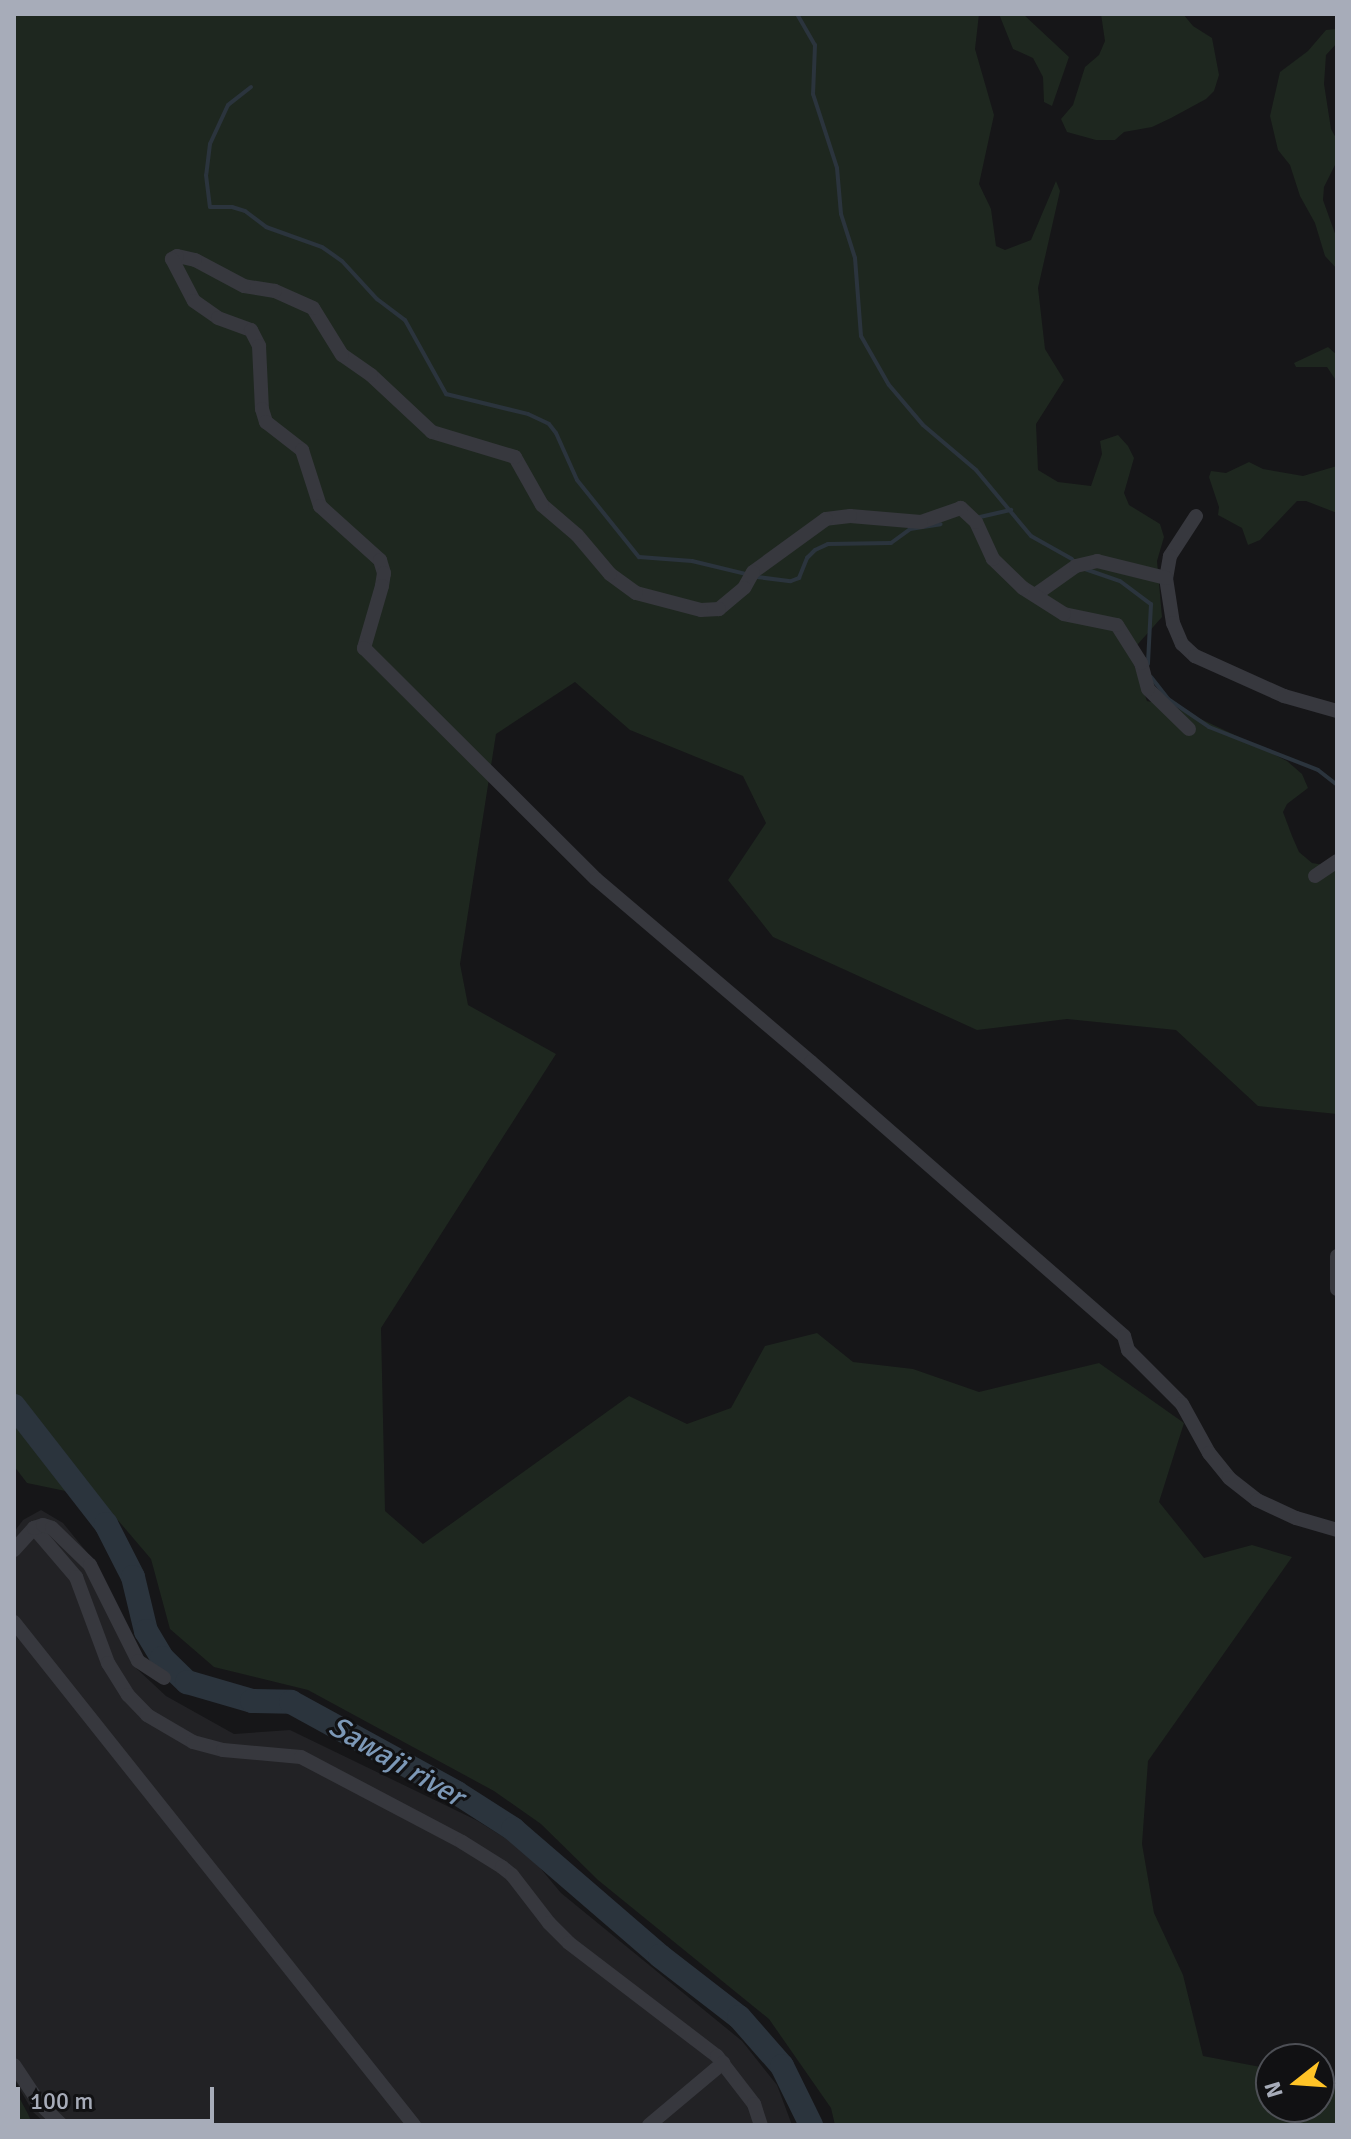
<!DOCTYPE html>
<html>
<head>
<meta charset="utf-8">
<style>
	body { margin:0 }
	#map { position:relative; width:1351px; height:2139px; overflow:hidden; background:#161618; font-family:Signika,sans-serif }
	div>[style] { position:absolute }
	.built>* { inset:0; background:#222225 }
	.green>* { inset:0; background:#1e271f }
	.stream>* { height:4px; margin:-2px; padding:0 2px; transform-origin:2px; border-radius:2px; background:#2b343d }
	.river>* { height:24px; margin:-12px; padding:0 12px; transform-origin:12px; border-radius:12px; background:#2b343d }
	.minor>* { height:14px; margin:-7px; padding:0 7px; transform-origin:7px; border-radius:7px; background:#37383e }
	span { translate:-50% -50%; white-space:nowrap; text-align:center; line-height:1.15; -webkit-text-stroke:6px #111113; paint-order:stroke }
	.water-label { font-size:30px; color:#7c98b7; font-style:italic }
	.frame { position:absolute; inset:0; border:16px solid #a7acb9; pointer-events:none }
	.north { position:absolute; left:1255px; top:2043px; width:80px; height:80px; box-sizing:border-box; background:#111113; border:2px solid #4d4f55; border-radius:50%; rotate:253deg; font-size:22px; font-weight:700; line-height:32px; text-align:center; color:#a7acb9 }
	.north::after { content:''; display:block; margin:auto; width:28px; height:36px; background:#ffc327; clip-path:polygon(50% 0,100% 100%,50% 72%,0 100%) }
	.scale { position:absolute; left:16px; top:2087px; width:198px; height:36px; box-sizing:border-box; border:4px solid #a7acb9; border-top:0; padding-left:10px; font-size:24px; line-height:28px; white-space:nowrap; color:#a7acb9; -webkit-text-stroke:6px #111113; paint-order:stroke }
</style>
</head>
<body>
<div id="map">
	<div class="built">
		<div style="clip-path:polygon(41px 1510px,63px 1523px,94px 1561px,115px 1629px,137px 1669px,166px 1696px,234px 1734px,290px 1730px,476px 1820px,526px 1851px,561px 1893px,742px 2041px,777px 2085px,792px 2125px,47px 2125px,33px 2112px,14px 2079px,14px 1532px,23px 1520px)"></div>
	</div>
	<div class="green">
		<div style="clip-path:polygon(14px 14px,979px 14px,975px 49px,994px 115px,979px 184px,991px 209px,996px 246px,1005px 250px,1031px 240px,1056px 181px,1060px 191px,1038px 288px,1045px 349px,1064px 380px,1036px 424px,1038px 470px,1058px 482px,1091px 486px,1102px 454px,1100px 441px,1118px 435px,1128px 446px,1134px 458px,1124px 493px,1129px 505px,1160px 524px,1164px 537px,1157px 561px,1162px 617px,1130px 653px,1147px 701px,1175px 707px,1237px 736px,1287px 761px,1302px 774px,1308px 788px,1287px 804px,1283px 812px,1292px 836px,1299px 852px,1312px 863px,1337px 867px,1337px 1114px,1258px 1106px,1176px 1030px,1067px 1019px,977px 1030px,773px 937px,728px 880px,766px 823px,743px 776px,630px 730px,575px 682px,496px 734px,460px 964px,468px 1005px,556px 1054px,381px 1328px,385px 1511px,423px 1544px,629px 1396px,687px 1424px,731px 1408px,765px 1346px,817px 1333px,853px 1362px,913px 1369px,979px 1392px,1099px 1363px,1184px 1423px,1159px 1502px,1204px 1558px,1252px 1545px,1292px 1557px,1148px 1761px,1142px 1844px,1154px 1913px,1183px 1975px,1203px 2056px,1271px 2069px,1271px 2107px,1319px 2107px,1319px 2078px,1337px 2084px,1337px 2125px,835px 2125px,831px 2108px,769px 2019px,598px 1880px,541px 1824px,494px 1791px,308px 1690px,214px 1667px,170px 1629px,151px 1559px,99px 1498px,27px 1483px,14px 1466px)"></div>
		<div style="clip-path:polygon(999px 14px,1023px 14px,1069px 57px,1052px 106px,1044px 102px,1043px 77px,1033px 58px,1013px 49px)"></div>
		<div style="clip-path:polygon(1101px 14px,1183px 14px,1193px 26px,1212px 38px,1219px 75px,1214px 91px,1206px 99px,1171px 118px,1152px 127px,1124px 132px,1115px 140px,1096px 140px,1067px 132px,1061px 119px,1073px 105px,1085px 67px,1099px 55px,1105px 41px)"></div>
		<div style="clip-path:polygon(1337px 29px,1337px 43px,1326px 55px,1324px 84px,1331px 129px,1337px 140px,1337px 161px,1324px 187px,1323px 200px,1337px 239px,1337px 269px,1325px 256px,1315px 223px,1300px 196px,1290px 165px,1278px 150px,1270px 116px,1280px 72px,1308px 51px,1326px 30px)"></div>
		<div style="clip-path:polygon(1328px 347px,1337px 355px,1337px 382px,1327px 367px,1296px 367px,1294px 363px)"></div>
		<div style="clip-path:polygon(1249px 462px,1263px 469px,1303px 476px,1337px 466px,1337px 513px,1306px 501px,1297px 501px,1260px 540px,1248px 545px,1242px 528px,1218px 515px,1219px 507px,1209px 477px,1211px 471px,1226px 473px)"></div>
		<div style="clip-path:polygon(14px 2088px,28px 2114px,33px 2125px,14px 2125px)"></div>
	</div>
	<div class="stream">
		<div style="left:797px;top:14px;width:36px;rotate:60deg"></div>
		<div style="left:815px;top:45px;width:49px;rotate:92.3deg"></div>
		<div style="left:813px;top:94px;width:78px;rotate:72deg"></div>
		<div style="left:837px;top:168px;width:46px;rotate:85deg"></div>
		<div style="left:841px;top:214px;width:46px;rotate:72.3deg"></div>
		<div style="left:855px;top:258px;width:78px;rotate:85.6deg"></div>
		<div style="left:861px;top:336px;width:56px;rotate:60.3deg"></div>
		<div style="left:889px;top:385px;width:52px;rotate:49.6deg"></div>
		<div style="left:923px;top:425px;width:70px;rotate:40.3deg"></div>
		<div style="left:976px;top:470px;width:86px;rotate:50.2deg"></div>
		<div style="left:1031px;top:536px;width:47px;rotate:29.3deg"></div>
		<div style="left:251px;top:87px;width:29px;rotate:142deg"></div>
		<div style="left:228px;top:105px;width:43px;rotate:114.8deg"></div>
		<div style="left:210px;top:144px;width:31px;rotate:97deg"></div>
		<div style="left:206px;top:175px;width:32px;rotate:83deg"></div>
		<div style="left:210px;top:207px;width:22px"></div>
		<div style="left:232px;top:207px;width:14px;rotate:17deg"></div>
		<div style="left:245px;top:211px;width:26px;rotate:37deg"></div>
		<div style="left:266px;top:227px;width:59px;rotate:19.7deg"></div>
		<div style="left:322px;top:247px;width:24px;rotate:35deg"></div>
		<div style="left:342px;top:261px;width:52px;rotate:47.4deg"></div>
		<div style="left:377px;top:299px;width:35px;rotate:37deg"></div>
		<div style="left:405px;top:320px;width:85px;rotate:61deg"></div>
		<div style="left:446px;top:394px;width:84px;rotate:13.7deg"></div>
		<div style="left:528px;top:414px;width:23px;rotate:25deg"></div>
		<div style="left:549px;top:424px;width:11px;rotate:52deg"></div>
		<div style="left:556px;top:433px;width:51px;rotate:65.9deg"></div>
		<div style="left:577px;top:480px;width:99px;rotate:51.2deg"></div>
		<div style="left:639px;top:557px;width:53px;rotate:4.3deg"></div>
		<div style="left:692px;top:561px;width:56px;rotate:13.5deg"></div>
		<div style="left:980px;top:517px;width:32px;rotate:-13deg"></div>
		<div style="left:1085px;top:569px;width:37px;rotate:19deg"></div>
		<div style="left:1120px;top:581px;width:39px;rotate:37deg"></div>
		<div style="left:1151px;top:604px;width:60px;rotate:92.9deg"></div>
		<div style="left:757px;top:577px;width:34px;rotate:7deg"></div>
		<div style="left:791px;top:581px;width:9px;rotate:-21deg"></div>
		<div style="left:799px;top:578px;width:22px;rotate:-68deg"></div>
		<div style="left:807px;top:558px;width:11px;rotate:-45deg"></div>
		<div style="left:815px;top:550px;width:14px;rotate:-25deg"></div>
		<div style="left:828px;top:544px;width:63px;rotate:-0.9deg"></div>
		<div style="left:891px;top:543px;width:24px;rotate:-36deg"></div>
		<div style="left:910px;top:529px;width:31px;rotate:-9deg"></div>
		<div style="left:1151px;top:677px;width:28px;rotate:52deg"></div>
		<div style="left:1168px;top:699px;width:50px;rotate:34.3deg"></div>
		<div style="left:1209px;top:727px;width:117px;rotate:21.5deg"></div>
		<div style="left:1318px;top:770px;width:24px;rotate:38deg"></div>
	</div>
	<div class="river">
		<div style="left:14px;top:1406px;width:150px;rotate:52.1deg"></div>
		<div style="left:106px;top:1524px;width:59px;rotate:63deg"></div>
		<div style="left:133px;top:1577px;width:56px;rotate:76.5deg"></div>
		<div style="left:146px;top:1631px;width:31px;rotate:59deg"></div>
		<div style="left:162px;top:1658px;width:35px;rotate:44deg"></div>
		<div style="left:187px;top:1682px;width:68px;rotate:16.3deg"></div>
		<div style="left:252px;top:1701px;width:39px;rotate:1deg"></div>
		<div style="left:291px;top:1702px;width:189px;rotate:28.7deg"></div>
		<div style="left:457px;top:1793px;width:67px;rotate:32.7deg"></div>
		<div style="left:513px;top:1829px;width:194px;rotate:40.8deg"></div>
		<div style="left:660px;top:1956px;width:100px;rotate:37.7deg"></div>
		<div style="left:739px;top:2017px;width:65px;rotate:48.7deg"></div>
		<div style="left:782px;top:2066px;width:66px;rotate:63.8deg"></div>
	</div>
	<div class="minor">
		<div style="left:1196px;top:516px;width:48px;rotate:123deg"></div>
		<div style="left:1170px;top:556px;width:22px;rotate:100deg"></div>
		<div style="left:1166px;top:578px;width:46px;rotate:81.2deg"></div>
		<div style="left:1173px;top:623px;width:23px;rotate:67deg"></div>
		<div style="left:1182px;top:644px;width:18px;rotate:43deg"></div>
		<div style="left:1195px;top:656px;width:98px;rotate:24.2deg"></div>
		<div style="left:1284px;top:696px;width:55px;rotate:15.8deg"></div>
		<div style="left:1035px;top:595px;width:50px;rotate:-35.3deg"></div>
		<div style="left:1076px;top:566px;width:22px;rotate:-13deg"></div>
		<div style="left:1097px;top:561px;width:71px;rotate:13.8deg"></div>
		<div style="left:1189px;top:729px;width:57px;rotate:-135.7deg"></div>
		<div style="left:1148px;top:689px;width:27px;rotate:-105deg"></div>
		<div style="left:1141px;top:663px;width:45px;rotate:-122.3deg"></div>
		<div style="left:1117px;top:625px;width:54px;rotate:-168.3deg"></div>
		<div style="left:1064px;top:614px;width:49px;rotate:-147.6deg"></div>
		<div style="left:1023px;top:588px;width:42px;rotate:-136deg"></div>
		<div style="left:993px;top:559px;width:41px;rotate:-114.7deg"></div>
		<div style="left:976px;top:522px;width:21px;rotate:-137deg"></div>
		<div style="left:961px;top:508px;width:42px;rotate:160.7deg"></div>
		<div style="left:921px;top:522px;width:71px;rotate:-175.2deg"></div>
		<div style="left:850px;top:516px;width:24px;rotate:173deg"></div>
		<div style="left:826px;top:519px;width:90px;rotate:144deg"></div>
		<div style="left:753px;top:572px;width:18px;rotate:119deg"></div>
		<div style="left:744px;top:588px;width:33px;rotate:140deg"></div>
		<div style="left:719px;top:609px;width:18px;rotate:177deg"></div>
		<div style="left:701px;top:610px;width:67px;rotate:-165.3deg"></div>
		<div style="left:636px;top:593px;width:32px;rotate:-144deg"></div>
		<div style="left:610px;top:574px;width:51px;rotate:-130.2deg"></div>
		<div style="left:577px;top:535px;width:46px;rotate:-139.4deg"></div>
		<div style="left:542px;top:505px;width:55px;rotate:-119.4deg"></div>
		<div style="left:515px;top:457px;width:87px;rotate:-163.2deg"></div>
		<div style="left:432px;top:432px;width:83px;rotate:-136.9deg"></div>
		<div style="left:371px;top:375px;width:35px;rotate:-145deg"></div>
		<div style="left:342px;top:355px;width:55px;rotate:-121.7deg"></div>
		<div style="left:313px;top:308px;width:42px;rotate:-155.9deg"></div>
		<div style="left:275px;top:291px;width:31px;rotate:-171deg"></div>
		<div style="left:244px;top:286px;width:55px;rotate:-152deg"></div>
		<div style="left:195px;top:260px;width:18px;rotate:-167deg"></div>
		<div style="left:177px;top:256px;width:6px;rotate:149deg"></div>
		<div style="left:172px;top:259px;width:47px;rotate:62.4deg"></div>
		<div style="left:194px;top:301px;width:29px;rotate:35deg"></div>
		<div style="left:218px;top:318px;width:35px;rotate:20deg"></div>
		<div style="left:251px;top:330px;width:18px;rotate:63deg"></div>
		<div style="left:259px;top:346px;width:63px;rotate:87.3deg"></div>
		<div style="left:262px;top:409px;width:14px;rotate:73deg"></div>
		<div style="left:266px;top:422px;width:46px;rotate:37.9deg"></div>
		<div style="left:302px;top:450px;width:59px;rotate:72.2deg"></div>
		<div style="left:320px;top:506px;width:81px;rotate:42deg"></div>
		<div style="left:380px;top:560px;width:14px;rotate:73deg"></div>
		<div style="left:384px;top:573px;width:13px;rotate:99deg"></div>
		<div style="left:382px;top:586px;width:65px;rotate:106.2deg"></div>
		<div style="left:364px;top:648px;width:327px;rotate:44.9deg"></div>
		<div style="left:596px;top:879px;width:282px;rotate:40.4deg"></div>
		<div style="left:811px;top:1062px;width:416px;rotate:41.2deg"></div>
		<div style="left:1124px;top:1336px;width:15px;rotate:74deg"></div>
		<div style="left:1128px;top:1350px;width:76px;rotate:45deg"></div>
		<div style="left:1182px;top:1404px;width:56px;rotate:61.1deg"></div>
		<div style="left:1209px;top:1453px;width:32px;rotate:51deg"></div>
		<div style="left:1229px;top:1478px;width:36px;rotate:38deg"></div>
		<div style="left:1257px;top:1500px;width:43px;rotate:24.8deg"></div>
		<div style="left:1296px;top:1518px;width:43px;rotate:16.3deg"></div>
		<div style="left:1315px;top:876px;width:27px;rotate:-34deg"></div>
		<div style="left:1337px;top:1256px;width:33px;rotate:90deg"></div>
		<div style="left:34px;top:1528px;width:65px;rotate:49.4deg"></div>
		<div style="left:76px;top:1577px;width:92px;rotate:69.6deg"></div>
		<div style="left:108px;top:1663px;width:38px;rotate:58deg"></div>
		<div style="left:128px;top:1695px;width:28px;rotate:46deg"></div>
		<div style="left:147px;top:1715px;width:53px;rotate:30.4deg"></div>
		<div style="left:193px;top:1742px;width:31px;rotate:15deg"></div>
		<div style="left:223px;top:1750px;width:78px;rotate:5.1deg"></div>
		<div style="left:301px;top:1757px;width:182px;rotate:27.8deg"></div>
		<div style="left:462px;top:1842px;width:47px;rotate:32deg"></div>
		<div style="left:502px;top:1867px;width:13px;rotate:39deg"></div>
		<div style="left:512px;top:1875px;width:61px;rotate:52.4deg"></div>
		<div style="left:549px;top:1923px;width:28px;rotate:45deg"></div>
		<div style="left:569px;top:1943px;width:186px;rotate:37.4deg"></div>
		<div style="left:717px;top:2056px;width:61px;rotate:52.4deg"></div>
		<div style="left:754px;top:2104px;width:22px;rotate:72deg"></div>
		<div style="left:14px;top:1550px;width:30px;rotate:-48deg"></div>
		<div style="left:34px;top:1528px;width:9px;rotate:-18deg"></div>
		<div style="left:43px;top:1525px;width:9px;rotate:18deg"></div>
		<div style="left:52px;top:1528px;width:53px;rotate:44.2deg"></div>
		<div style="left:90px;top:1565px;width:107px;rotate:63.4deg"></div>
		<div style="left:138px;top:1661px;width:31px;rotate:33deg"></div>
		<div style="left:14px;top:1622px;width:643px;rotate:51.51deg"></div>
		<div style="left:14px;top:2065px;width:47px;rotate:56.3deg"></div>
		<div style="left:40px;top:2104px;width:30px;rotate:44deg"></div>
		<div style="left:649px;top:2125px;width:97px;rotate:-40deg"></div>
	</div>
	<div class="water-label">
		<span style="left:396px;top:1762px;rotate:30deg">Sawaji river</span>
	</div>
	<div class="frame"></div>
	<div class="north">N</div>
	<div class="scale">100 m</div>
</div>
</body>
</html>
